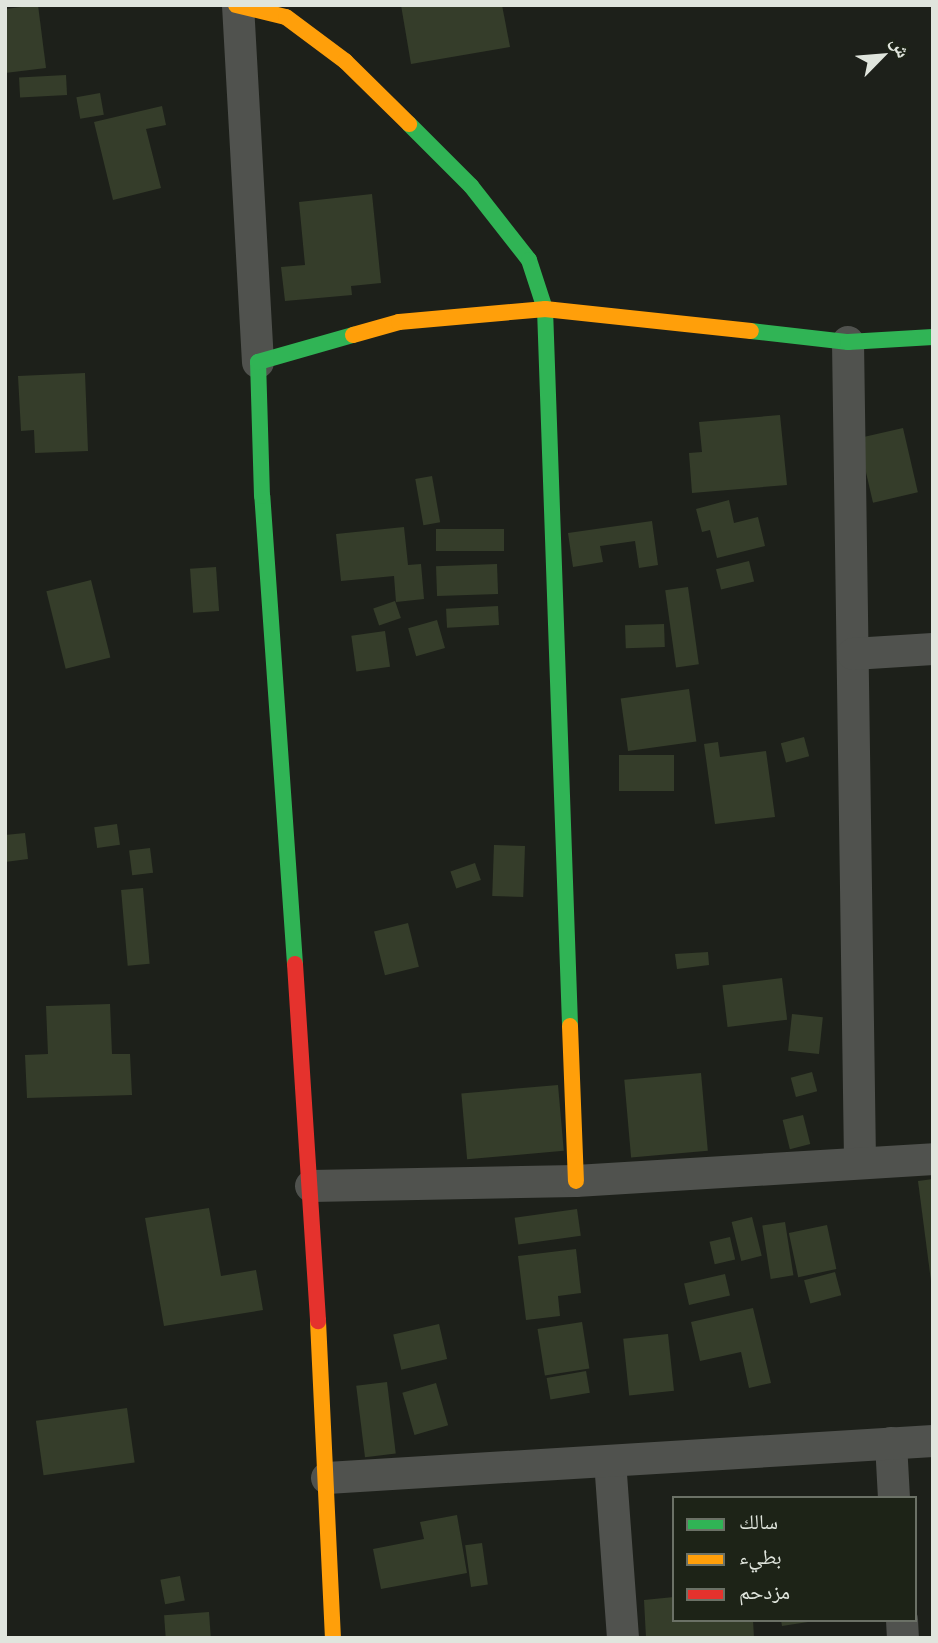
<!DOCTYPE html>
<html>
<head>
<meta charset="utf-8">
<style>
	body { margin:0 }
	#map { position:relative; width:938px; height:1643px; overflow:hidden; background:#1d201a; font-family:Lato,"Noto Naskh Arabic",sans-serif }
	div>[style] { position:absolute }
	.building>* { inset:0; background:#353d2a; transform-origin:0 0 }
	.street>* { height:32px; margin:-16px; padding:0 16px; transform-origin:16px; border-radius:16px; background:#50524e }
	.fast>* { height:16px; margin:-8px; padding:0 8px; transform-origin:8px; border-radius:8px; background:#30b455 }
	.slow>* { height:16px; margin:-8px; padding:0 8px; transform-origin:8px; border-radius:8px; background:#ff9f0a }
	.jam>* { height:16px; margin:-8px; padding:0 8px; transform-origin:8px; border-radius:8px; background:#e5322d }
	span { translate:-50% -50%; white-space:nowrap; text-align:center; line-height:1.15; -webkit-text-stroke:5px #1d2317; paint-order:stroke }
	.frame { position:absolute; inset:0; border:7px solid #e0e5dd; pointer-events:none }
	.legend { position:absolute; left:672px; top:1496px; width:245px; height:126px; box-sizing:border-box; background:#1d2317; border:2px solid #6b7166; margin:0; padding:9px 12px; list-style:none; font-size:21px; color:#e0e5dd }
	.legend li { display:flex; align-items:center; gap:14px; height:35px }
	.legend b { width:35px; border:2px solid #6b7166 }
	.north { position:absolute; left:847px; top:21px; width:70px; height:70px; -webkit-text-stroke:5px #1d2317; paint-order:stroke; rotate:65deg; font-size:19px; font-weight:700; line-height:28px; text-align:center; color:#e0e5dd }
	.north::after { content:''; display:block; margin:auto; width:24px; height:32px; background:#e0e5dd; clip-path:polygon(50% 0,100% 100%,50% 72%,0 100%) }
</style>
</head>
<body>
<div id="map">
	<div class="building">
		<div style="clip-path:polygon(38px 5px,46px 68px,5px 73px,5px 9px)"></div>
		<div style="clip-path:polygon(401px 5px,502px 5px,510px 47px,411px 64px)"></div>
		<div style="left:66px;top:75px;width:20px;height:47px;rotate:87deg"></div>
		<div style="left:100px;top:93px;width:22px;height:24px;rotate:80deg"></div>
		<div style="clip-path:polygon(162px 106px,166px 125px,146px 129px,161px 188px,113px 200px,94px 122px)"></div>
		<div style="clip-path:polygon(372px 194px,381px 283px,351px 286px,352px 295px,285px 301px,281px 267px,305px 265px,299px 202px)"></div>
		<div style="clip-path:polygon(85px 373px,88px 451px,35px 453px,34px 430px,21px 431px,18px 376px)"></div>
		<div style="clip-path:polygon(780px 415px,787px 485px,692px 493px,689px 453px,702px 452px,699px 422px)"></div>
		<div style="left:903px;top:428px;width:66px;height:46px;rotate:77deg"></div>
		<div style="left:432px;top:476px;width:47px;height:17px;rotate:80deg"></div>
		<div style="clip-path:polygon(729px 500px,734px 523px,758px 517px,765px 546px,717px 558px,710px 530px,702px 532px,696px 509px)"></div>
		<div style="clip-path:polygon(652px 521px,658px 565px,639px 568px,635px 541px,600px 546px,603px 562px,573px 567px,568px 533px)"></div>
		<div style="clip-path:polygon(404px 527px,408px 565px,421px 564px,424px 599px,396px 602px,394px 576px,341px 581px,336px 534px)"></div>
		<div style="left:436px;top:529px;width:68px;height:22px"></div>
		<div style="left:749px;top:561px;width:21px;height:34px;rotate:76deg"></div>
		<div style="left:497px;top:564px;width:30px;height:61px;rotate:88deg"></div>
		<div style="left:216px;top:567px;width:44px;height:26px;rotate:86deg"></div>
		<div style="left:91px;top:580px;width:80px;height:46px;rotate:76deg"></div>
		<div style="left:688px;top:587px;width:78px;height:23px;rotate:82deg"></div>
		<div style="left:395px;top:601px;width:18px;height:23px;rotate:71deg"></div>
		<div style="left:498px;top:606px;width:19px;height:52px;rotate:87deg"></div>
		<div style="left:437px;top:620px;width:29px;height:30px;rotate:74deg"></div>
		<div style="left:664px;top:624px;width:23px;height:39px;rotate:88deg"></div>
		<div style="left:385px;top:631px;width:36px;height:34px;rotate:82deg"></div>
		<div style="left:689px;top:689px;width:53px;height:69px;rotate:82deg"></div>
		<div style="left:804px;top:737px;width:20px;height:24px;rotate:75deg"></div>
		<div style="clip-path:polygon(718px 742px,720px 757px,766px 751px,775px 817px,715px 824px,704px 744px)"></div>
		<div style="left:619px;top:755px;width:55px;height:36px"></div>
		<div style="left:117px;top:824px;width:21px;height:23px;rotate:82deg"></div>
		<div style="clip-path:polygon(25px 833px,28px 859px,5px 862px,5px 835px)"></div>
		<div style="left:494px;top:845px;width:31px;height:51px;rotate:2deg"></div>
		<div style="left:150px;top:848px;width:25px;height:21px;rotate:83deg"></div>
		<div style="left:475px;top:863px;width:18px;height:26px;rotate:71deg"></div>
		<div style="left:143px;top:888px;width:76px;height:22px;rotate:85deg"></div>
		<div style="left:408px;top:923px;width:45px;height:35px;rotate:76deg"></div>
		<div style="clip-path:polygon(708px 952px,709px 965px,677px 969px,675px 954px)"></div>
		<div style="left:782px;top:978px;width:42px;height:60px;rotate:83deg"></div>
		<div style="clip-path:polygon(110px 1004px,112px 1054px,130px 1054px,132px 1095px,27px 1098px,25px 1055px,48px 1054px,46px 1006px)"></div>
		<div style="left:792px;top:1014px;width:31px;height:37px;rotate:6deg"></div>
		<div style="left:812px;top:1072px;width:20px;height:22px;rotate:75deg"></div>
		<div style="left:701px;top:1073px;width:78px;height:77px;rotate:85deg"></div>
		<div style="left:558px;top:1085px;width:66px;height:97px;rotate:85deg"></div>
		<div style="left:803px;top:1115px;width:30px;height:21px;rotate:76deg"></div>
		<div style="clip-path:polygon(933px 1179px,933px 1281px,931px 1281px,918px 1181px)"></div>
		<div style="clip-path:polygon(209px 1208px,221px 1276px,256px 1270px,263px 1310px,164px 1326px,145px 1218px)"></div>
		<div style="left:577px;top:1209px;width:27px;height:63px;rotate:82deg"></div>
		<div style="left:752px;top:1217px;width:40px;height:21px;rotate:76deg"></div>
		<div style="left:785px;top:1222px;width:54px;height:23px;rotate:81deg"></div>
		<div style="left:827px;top:1225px;width:45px;height:39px;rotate:78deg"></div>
		<div style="left:730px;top:1237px;width:23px;height:21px;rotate:77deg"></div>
		<div style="clip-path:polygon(576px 1249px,581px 1293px,558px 1296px,560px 1316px,526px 1320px,518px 1256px)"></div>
		<div style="left:835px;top:1272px;width:24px;height:32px;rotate:75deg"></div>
		<div style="left:725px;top:1274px;width:22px;height:42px;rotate:77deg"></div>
		<div style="clip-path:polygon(753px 1308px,771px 1383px,749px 1388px,741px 1352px,700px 1361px,691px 1322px)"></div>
		<div style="left:582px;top:1322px;width:47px;height:45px;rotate:81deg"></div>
		<div style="left:439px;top:1324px;width:36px;height:47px;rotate:77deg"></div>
		<div style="left:668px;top:1334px;width:57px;height:45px;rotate:84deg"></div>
		<div style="left:586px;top:1371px;width:22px;height:40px;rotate:80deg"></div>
		<div style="left:387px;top:1382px;width:72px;height:31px;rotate:83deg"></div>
		<div style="left:436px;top:1383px;width:44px;height:35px;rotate:74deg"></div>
		<div style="left:127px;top:1408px;width:55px;height:92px;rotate:82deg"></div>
		<div style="clip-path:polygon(457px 1515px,467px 1573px,381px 1589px,373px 1549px,424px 1539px,420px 1522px)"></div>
		<div style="left:482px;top:1543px;width:42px;height:17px;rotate:82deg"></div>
		<div style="left:180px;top:1576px;width:25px;height:20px;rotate:79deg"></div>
		<div style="clip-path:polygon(674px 1597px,674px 1620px,753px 1620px,754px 1638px,646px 1638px,644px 1600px)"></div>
		<div style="left:209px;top:1612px;width:26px;height:45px;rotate:86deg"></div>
		<div style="clip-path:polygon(781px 1620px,808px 1620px,808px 1622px,782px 1626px)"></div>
	</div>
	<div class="street">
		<div style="left:238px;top:5px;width:358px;rotate:86.8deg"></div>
		<div style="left:848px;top:342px;width:820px;rotate:89.16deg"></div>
		<div style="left:853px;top:654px;width:80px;rotate:-3.6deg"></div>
		<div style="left:311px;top:1186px;width:265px;rotate:-1.1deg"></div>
		<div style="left:576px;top:1181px;width:358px;rotate:-3.5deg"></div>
		<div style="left:891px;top:1443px;width:55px;rotate:86.9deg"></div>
		<div style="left:610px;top:1461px;width:177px;rotate:85.8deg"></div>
		<div style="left:327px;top:1478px;width:607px;rotate:-3.49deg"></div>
		<div style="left:902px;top:1620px;width:18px;rotate:87deg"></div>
	</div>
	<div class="fast">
		<div style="left:409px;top:124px;width:88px;rotate:45deg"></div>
		<div style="left:471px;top:186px;width:94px;rotate:51.9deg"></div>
		<div style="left:529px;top:260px;width:52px;rotate:71.9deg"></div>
		<div style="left:545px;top:309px;width:717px;rotate:88deg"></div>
		<div style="left:751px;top:331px;width:98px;rotate:6.5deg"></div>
		<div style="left:848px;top:342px;width:85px;rotate:-3.4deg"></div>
		<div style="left:295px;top:964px;width:469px;rotate:-94deg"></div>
		<div style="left:262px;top:496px;width:134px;rotate:-91.7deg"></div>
		<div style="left:258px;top:362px;width:99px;rotate:-15.9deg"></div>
	</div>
	<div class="slow">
		<div style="left:236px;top:5px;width:51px;rotate:13.5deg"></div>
		<div style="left:286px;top:17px;width:74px;rotate:36.7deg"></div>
		<div style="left:345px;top:61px;width:90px;rotate:44.5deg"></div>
		<div style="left:353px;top:335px;width:48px;rotate:-15.8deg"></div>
		<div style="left:399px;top:322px;width:147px;rotate:-5.1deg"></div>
		<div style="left:545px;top:309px;width:207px;rotate:6.1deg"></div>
		<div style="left:570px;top:1026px;width:155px;rotate:87.8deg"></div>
		<div style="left:318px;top:1321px;width:317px;rotate:87.3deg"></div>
	</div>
	<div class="jam">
		<div style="left:295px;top:964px;width:358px;rotate:86.3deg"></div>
	</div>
	<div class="frame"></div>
	<ul class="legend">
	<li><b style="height:9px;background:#30b455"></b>سالك</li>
	<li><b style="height:9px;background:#ff9f0a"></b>بطيء</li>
	<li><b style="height:9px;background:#e5322d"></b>مزدحم</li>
	</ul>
	<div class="north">ش</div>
</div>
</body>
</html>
